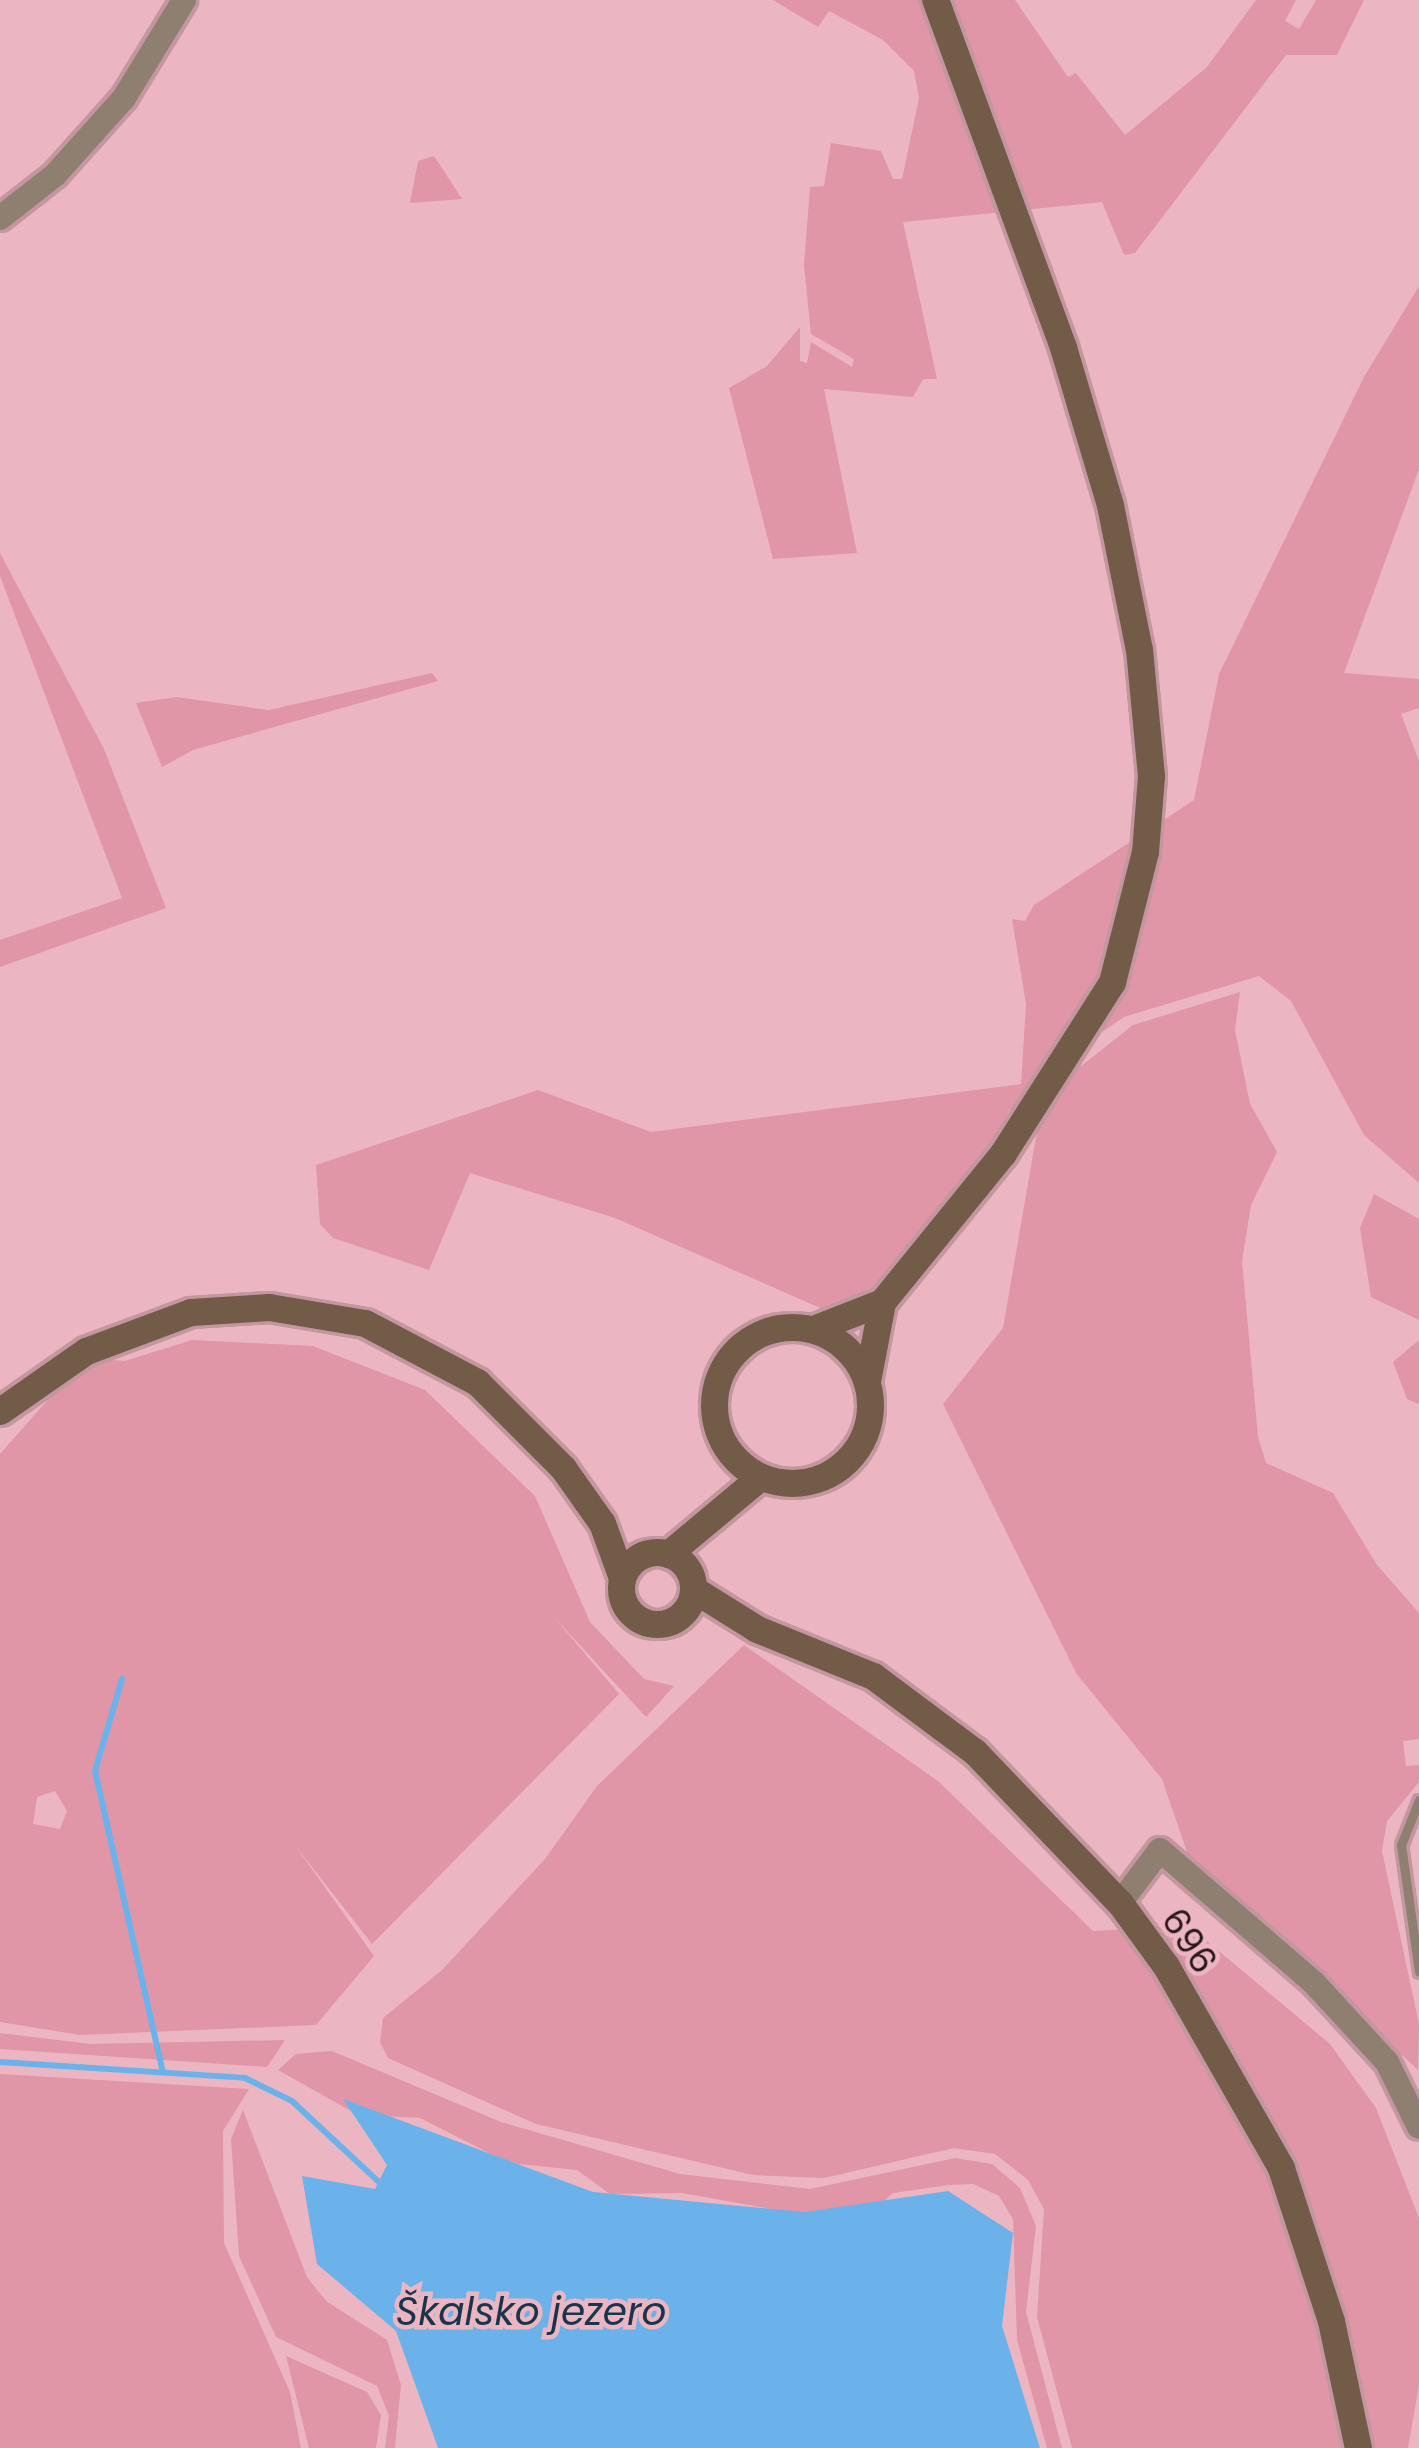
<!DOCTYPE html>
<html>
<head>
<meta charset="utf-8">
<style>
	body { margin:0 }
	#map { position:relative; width:1419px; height:2448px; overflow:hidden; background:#ebb6c1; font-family:Poppins,sans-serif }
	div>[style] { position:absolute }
	.green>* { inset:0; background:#e096a7 }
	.water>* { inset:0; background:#6bb2eb }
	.stream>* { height:6px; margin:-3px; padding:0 3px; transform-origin:3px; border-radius:3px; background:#6bb2eb }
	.roads { filter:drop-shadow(3px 0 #c496a0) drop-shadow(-3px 0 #c496a0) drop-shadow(0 3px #c496a0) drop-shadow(0 -3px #c496a0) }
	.service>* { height:9px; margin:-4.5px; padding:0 4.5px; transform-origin:4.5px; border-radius:4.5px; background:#8e7f70 }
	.tertiary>* { height:24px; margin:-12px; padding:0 12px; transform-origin:12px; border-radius:12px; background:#8e7f70 }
	.secondary>* { height:27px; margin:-13.5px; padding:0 13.5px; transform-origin:13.5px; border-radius:13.5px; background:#725c47 }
	.secondary>.ring { margin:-13.5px; padding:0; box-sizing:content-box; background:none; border:27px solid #725c47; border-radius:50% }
	span { translate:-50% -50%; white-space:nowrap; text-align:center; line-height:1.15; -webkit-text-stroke:9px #ebb6c1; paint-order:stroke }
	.street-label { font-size:36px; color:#28151a }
	.water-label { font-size:39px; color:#17354d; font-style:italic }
</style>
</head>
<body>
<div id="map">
	<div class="green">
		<div style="clip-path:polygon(773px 0,1015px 0,1068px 77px,1076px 73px,1125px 135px,1207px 67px,1256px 0,1296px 0,1285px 21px,1299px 29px,1316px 0,1364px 0,1337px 55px,1286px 55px,1135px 253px,1124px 255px,1102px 202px,903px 222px,937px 379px,923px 379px,913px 397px,824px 389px,857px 553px,773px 559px,729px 388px,767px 366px,800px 327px,800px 361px,807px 363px,811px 342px,852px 367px,854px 359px,811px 334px,804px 265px,810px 187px,824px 186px,831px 143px,881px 151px,893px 179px,902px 179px,919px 98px,914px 71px,883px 40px,829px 11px,818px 27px)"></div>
		<div style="clip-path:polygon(434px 156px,462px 199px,410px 203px,418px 161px)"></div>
		<div style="clip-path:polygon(1419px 286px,1419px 469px,1344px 673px,1419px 679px,1419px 708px,1401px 714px,1419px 761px,1419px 1183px,1364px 1135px,1291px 1001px,1259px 976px,1124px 1017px,1082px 1046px,1031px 1124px,1010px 1109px,940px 1246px,875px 1332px,615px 1218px,470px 1173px,429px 1270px,333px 1238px,320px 1224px,316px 1165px,538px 1090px,651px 1132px,1021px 1084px,1026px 1004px,1012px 919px,1025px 921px,1034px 905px,1194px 800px,1219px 674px,1364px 377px)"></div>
		<div style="clip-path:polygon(0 553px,104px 749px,166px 908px,0 967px,0 940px,122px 898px,0 576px)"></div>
		<div style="clip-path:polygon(432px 673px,438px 681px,193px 750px,162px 767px,136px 703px,177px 697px,269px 710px)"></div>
		<div style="clip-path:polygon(1240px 992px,1235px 1030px,1250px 1104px,1277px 1152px,1251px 1205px,1242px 1261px,1258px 1437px,1266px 1463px,1333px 1493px,1377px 1565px,1419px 1613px,1419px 1739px,1403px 1741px,1406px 1766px,1419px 1765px,1419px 1782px,1387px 1821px,1382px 1851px,1419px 2024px,1418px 2070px,1188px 1855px,1162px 1779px,1076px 1673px,943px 1404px,1003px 1328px,1036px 1137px,1057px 1085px,1133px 1025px)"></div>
		<div style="clip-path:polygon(1374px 1194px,1419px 1219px,1419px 1320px,1371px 1297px,1360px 1228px)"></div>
		<div style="clip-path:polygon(evenodd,192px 1340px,313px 1346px,425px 1390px,535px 1496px,590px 1622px,644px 1679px,674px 1686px,646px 1717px,554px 1617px,619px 1694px,372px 1944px,294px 1844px,374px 1956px,316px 2025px,80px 2035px,0 2022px,0 1454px,61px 1385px,98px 1359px,125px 1361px,192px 1340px,55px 1791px,67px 1811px,60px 1829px,33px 1824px,37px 1797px,55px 1791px)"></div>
		<div style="clip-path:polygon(1419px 1340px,1419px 1404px,1407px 1399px,1393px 1362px)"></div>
		<div style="clip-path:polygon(744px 1645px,938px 1781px,1093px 1931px,1189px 1926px,1330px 2044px,1376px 2108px,1419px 2218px,1419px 2385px,1408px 2448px,1072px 2448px,1037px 2317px,1044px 2209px,1028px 2180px,995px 2154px,954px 2148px,824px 2178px,753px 2175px,536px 2124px,388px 2058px,380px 2042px,383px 2018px,442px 1970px,545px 1859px,597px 1786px)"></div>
		<div style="clip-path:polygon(0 2033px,91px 2044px,285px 2040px,267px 2067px,0 2049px)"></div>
		<div style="clip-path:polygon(332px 2051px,501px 2122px,680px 2174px,810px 2189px,955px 2158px,992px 2164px,1020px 2188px,1036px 2226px,1026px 2312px,1062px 2448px,1047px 2448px,1017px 2340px,1013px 2219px,999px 2196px,973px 2184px,949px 2185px,893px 2193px,870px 2214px,827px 2219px,682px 2193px,610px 2194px,577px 2170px,509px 2163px,420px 2118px,358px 2115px,278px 2070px,296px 2054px)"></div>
		<div style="clip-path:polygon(0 2074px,249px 2089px,223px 2131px,224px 2243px,290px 2392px,301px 2448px,0 2448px)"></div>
		<div style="clip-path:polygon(243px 2110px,307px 2277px,326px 2301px,387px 2340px,401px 2385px,395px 2448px,385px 2448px,389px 2416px,377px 2386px,276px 2337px,239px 2256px,231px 2139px)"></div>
		<div style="clip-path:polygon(286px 2356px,367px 2392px,381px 2415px,376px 2448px,309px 2448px)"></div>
	</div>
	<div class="water">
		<div style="clip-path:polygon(343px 2099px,593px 2192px,805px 2212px,948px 2191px,1013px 2233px,1002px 2326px,1040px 2448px,438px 2448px,396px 2331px,317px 2264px,302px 2176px,375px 2189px,387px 2165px)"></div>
	</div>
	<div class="stream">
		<div style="left:122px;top:1679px;width:96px;rotate:106.4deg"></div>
		<div style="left:95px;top:1771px;width:309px;rotate:77.3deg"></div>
		<div style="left:0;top:2062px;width:246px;rotate:3.7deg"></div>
		<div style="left:245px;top:2078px;width:52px;rotate:26.1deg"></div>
		<div style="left:292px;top:2101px;width:119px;rotate:43deg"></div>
	</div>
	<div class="roads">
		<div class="service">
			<div style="left:1419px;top:1800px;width:48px;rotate:111.8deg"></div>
			<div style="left:1401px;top:1845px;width:128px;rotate:81.9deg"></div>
		</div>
		<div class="tertiary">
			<div style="left:0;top:218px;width:70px;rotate:-38deg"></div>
			<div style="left:55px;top:175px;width:103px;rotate:-48.1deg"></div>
			<div style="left:124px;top:98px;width:115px;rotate:-58.5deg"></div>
			<div style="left:1120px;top:1903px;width:66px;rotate:-53deg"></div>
			<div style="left:1160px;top:1850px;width:203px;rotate:40.8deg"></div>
			<div style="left:1314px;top:1983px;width:108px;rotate:47.3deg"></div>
			<div style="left:1387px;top:2062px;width:72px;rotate:63.8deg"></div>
		</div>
		<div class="secondary">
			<div class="ring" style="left:714px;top:1327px;width:129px;height:129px"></div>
			<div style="left:813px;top:1329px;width:74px;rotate:-21.4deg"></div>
			<div style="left:867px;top:1381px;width:80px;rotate:-79.2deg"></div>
			<div style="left:882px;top:1302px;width:192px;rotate:-50.9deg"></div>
			<div style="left:1003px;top:1153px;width:203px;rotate:-57.5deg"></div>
			<div style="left:1112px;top:982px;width:134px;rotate:-75.8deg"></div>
			<div style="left:1145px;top:852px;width:76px;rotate:-85.5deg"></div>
			<div style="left:1151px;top:776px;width:127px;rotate:-95.4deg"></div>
			<div style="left:1139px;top:650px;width:148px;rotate:-101.3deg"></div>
			<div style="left:1110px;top:505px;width:165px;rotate:-106.6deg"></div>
			<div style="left:1063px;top:347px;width:370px;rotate:-110.2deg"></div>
			<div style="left:0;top:1411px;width:105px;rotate:-34.9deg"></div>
			<div style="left:86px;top:1351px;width:112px;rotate:-20.4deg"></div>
			<div style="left:191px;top:1312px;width:78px;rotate:-3.7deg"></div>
			<div style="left:269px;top:1307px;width:97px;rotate:9.5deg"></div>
			<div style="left:365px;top:1323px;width:127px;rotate:27.8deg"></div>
			<div style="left:477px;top:1382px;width:122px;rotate:45deg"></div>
			<div style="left:563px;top:1468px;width:67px;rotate:54.7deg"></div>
			<div style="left:602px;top:1523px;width:59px;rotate:70deg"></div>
			<div class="ring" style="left:621px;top:1552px;width:45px;height:45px"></div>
			<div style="left:668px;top:1554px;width:120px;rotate:-39.9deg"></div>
			<div style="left:693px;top:1589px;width:75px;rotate:32deg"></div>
			<div style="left:757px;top:1629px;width:125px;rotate:22.1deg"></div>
			<div style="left:873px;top:1676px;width:127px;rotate:36.7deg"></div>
			<div style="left:975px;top:1752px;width:209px;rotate:46.2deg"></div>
			<div style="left:1120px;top:1903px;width:78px;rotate:53.9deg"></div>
			<div style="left:1166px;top:1966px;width:232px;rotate:60.3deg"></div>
			<div style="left:1281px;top:2168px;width:161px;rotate:71.9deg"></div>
			<div style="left:1331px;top:2321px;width:130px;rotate:78deg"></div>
		</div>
	</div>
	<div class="street-label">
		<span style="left:1189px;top:1941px;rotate:57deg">696</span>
	</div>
	<div class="water-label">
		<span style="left:531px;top:2312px">Škalsko jezero</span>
	</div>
</div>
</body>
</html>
